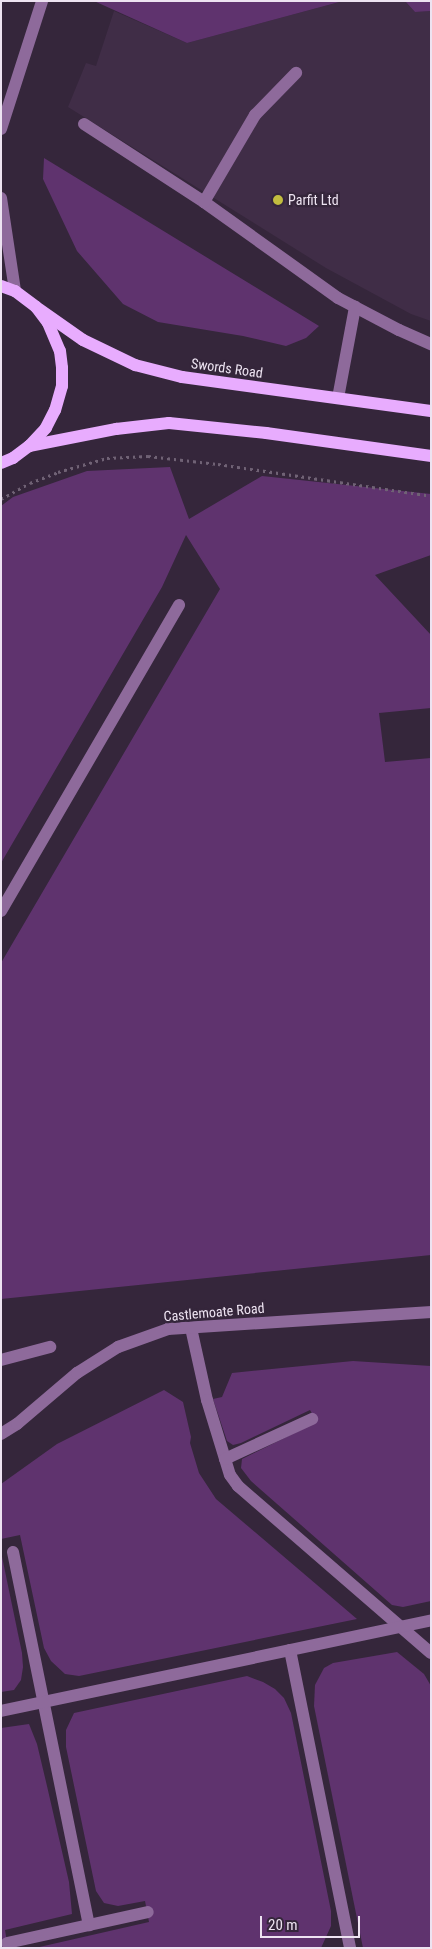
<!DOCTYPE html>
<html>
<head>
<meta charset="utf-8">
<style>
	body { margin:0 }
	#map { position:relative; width:432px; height:1949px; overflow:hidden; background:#35263b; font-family:"Roboto Condensed",sans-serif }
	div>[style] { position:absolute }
	.built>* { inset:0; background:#402d47 }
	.green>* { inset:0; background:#5f336e }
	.path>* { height:3px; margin-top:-1.5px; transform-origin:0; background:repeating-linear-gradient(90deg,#706275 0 2.5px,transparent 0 6.5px) }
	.minor>* { height:12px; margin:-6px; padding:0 6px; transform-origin:6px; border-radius:6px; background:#8e6a9b }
	.major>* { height:12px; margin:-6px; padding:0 6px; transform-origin:6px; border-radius:6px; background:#e8acfe }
	.dots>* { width:14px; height:14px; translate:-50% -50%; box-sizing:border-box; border:2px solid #35263b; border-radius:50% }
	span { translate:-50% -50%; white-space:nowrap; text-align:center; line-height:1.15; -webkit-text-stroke:4.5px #35263b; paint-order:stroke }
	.poi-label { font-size:14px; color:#ede3f1 }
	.left { translate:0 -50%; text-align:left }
	.street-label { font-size:14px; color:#ede3f1 }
	.frame { position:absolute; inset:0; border:2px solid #ede3f1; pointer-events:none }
	.scale { position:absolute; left:260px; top:1916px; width:100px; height:22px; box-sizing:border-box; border:2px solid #ede3f1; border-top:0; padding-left:6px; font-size:15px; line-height:18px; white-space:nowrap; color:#ede3f1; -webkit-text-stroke:4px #35263b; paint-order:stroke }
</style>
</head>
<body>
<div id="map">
	<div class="built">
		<div style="clip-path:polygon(343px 1px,405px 1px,415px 12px,431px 11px,431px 321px,411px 314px,326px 268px,68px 107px,86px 63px,96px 66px,114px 11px,187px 43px)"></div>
	</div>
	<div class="green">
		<div style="clip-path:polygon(94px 1px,343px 1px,187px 43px)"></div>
		<div style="clip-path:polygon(405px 1px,431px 1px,431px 11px,415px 12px)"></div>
		<div style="clip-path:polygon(44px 158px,319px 326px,306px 338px,286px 346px,243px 336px,158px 322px,123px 304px,77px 251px,43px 179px)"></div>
		<div style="clip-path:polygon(170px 467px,189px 519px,262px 476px,431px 494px,431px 555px,375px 575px,431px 635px,431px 708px,379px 713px,385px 762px,431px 758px,431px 1255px,1px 1299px,1px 963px,220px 589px,186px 535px,162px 587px,1px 863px,1px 506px,13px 497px,87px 471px)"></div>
		<div style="clip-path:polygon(353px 1361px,431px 1366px,431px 1601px,403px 1607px,392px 1605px,251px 1481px,241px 1468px,242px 1459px,317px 1422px,310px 1410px,241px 1443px,233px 1445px,227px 1441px,213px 1399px,222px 1397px,232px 1373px)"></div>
		<div style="clip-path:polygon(164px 1390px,183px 1402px,191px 1437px,190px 1443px,199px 1473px,216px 1499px,357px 1619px,79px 1676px,65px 1674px,51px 1661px,44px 1648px,20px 1535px,1px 1539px,1px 1484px,57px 1444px)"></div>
		<div style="clip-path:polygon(1px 1552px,22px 1653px,23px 1667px,21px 1680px,14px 1690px,1px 1692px)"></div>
		<div style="clip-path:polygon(397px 1652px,424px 1674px,431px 1686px,431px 1948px,363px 1948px,314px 1706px,315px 1685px,324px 1668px,333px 1663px)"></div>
		<div style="clip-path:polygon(247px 1676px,263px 1682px,275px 1689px,284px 1698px,291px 1713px,331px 1911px,331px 1926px,321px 1948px,35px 1948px,149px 1922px,145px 1901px,118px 1906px,104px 1903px,96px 1891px,66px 1747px,66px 1730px,74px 1713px)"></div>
		<div style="clip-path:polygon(29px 1724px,37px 1744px,47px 1786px,69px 1882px,72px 1914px,5px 1930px,8px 1948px,1px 1948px,1px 1728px)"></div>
	</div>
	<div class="path">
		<div style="left:1px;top:499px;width:33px;rotate:-29deg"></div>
		<div style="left:30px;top:483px;width:30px;rotate:-21deg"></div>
		<div style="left:58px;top:472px;width:51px;rotate:-15.9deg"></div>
		<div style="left:107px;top:458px;width:41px;rotate:-2.8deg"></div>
		<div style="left:148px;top:456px;width:70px;rotate:6.5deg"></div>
		<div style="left:218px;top:464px;width:215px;rotate:8.5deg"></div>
	</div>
	<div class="minor">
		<div style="left:84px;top:124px;width:143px;rotate:33deg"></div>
		<div style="left:204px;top:202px;width:165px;rotate:35.6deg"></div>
		<div style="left:338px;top:298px;width:69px;rotate:27.7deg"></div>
		<div style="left:399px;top:330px;width:35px;rotate:24deg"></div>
		<div style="left:1px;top:129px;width:134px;rotate:-72.2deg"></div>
		<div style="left:1px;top:198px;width:94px;rotate:81.4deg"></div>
		<div style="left:204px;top:202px;width:101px;rotate:-59.6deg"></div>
		<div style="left:255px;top:115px;width:59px;rotate:-45.7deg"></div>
		<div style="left:338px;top:398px;width:93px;rotate:-79.4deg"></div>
		<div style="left:1px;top:911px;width:354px;rotate:-59.8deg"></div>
		<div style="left:191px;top:1328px;width:74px;rotate:77.5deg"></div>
		<div style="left:207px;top:1400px;width:78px;rotate:73deg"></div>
		<div style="left:230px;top:1475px;width:14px;rotate:54deg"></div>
		<div style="left:238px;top:1486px;width:255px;rotate:40.9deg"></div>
		<div style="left:1px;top:1360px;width:51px;rotate:-14.9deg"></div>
		<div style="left:1px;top:1434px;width:19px;rotate:-32deg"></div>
		<div style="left:17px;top:1424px;width:79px;rotate:-40.4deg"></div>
		<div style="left:77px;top:1373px;width:49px;rotate:-32.4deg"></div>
		<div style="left:118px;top:1347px;width:53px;rotate:-19.8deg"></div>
		<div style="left:168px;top:1329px;width:264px;rotate:-3.7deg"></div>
		<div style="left:225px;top:1459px;width:96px;rotate:-24.7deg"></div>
		<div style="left:13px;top:1552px;width:381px;rotate:78.5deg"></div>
		<div style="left:290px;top:1650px;width:304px;rotate:78.6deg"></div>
		<div style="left:1px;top:1711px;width:440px;rotate:-11.9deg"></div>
		<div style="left:7px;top:1943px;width:144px;rotate:-12.4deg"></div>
	</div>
	<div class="major">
		<div style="left:1px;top:286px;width:15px;rotate:20deg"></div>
		<div style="left:15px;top:291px;width:26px;rotate:37deg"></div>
		<div style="left:36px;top:307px;width:20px;rotate:53deg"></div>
		<div style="left:48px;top:323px;width:30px;rotate:67deg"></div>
		<div style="left:60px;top:351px;width:17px;rotate:83deg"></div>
		<div style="left:62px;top:368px;width:18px;rotate:90deg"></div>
		<div style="left:62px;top:386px;width:25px;rotate:106deg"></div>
		<div style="left:55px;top:410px;width:20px;rotate:117deg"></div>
		<div style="left:46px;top:428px;width:25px;rotate:133deg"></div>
		<div style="left:29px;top:446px;width:20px;rotate:143deg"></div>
		<div style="left:13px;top:458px;width:13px;rotate:157deg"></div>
		<div style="left:36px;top:307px;width:57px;rotate:35.1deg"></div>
		<div style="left:83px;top:340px;width:58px;rotate:25.7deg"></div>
		<div style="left:135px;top:365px;width:49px;rotate:14.3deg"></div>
		<div style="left:182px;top:377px;width:251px;rotate:7.8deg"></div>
		<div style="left:29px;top:446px;width:89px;rotate:-11.1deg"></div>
		<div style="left:116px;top:429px;width:53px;rotate:-6.5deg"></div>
		<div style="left:169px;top:423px;width:98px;rotate:5.9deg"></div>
		<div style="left:266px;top:433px;width:167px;rotate:7.9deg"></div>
	</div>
	<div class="dots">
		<div style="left:278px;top:200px;background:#c2bd3f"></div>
	</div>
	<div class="poi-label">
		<span class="left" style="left:288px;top:200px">Parfit Ltd</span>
	</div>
	<div class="street-label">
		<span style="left:227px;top:368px;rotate:8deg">Swords Road</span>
		<span style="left:214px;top:1312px;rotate:-5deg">Castlemoate Road</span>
	</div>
	<div class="frame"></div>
	<div class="scale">20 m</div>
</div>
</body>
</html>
